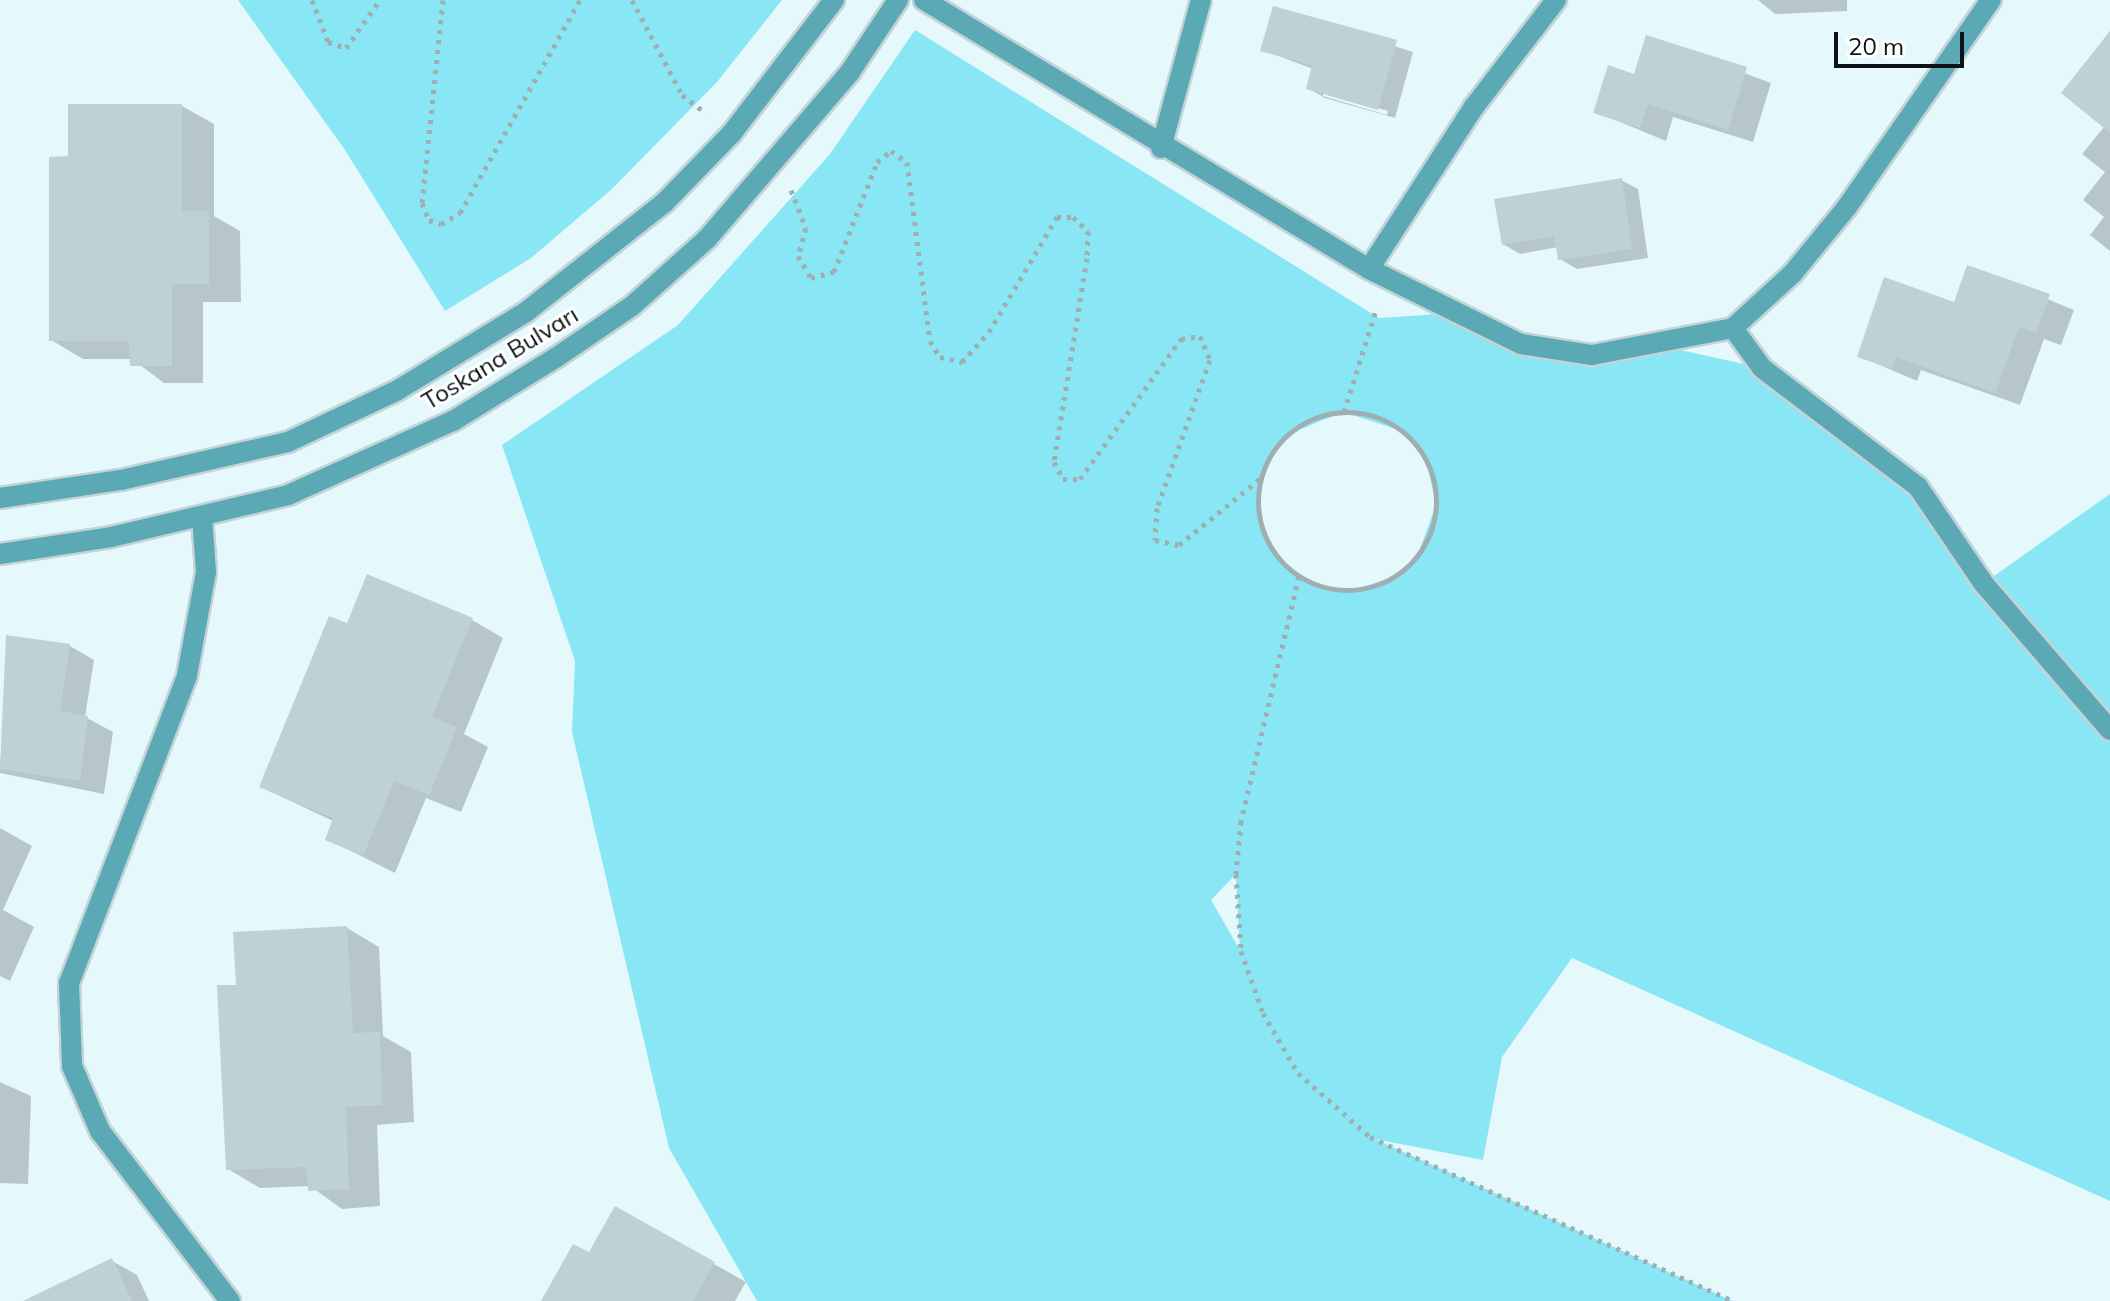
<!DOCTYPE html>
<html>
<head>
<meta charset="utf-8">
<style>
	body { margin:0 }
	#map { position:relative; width:2110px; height:1301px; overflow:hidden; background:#e5f9fc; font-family:Mulish,sans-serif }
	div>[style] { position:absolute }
	.green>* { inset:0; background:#89e6f4 }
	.shadow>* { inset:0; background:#0003 }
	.building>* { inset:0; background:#bed2d5 }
	.path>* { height:5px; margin-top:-2.5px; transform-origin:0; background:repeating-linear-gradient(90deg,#9fafb1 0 4px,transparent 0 10px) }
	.path>.ring { margin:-2.5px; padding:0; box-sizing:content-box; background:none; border:5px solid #9fafb1; border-radius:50% }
	.roads { filter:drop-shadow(2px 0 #c2d4d7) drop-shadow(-2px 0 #c2d4d7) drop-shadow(0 2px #c2d4d7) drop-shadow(0 -2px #c2d4d7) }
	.minor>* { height:20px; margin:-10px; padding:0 10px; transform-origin:10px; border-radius:10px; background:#5ba9b5 }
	span { translate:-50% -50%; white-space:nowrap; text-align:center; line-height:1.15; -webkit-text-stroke:6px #fff; paint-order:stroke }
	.street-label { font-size:24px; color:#0c1314 }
	.scale { position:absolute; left:1834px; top:32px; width:130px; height:36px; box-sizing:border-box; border:4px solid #0c1314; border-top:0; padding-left:10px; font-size:24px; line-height:28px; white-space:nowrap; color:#0c1314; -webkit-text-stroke:6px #fff; paint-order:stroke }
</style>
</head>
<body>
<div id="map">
	<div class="green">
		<div style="clip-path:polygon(238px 0,782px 0,717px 82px,612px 189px,531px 258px,445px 311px,345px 150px)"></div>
		<div style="clip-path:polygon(evenodd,915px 30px,1379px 318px,1453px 313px,1521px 344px,1662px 346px,1762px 368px,1918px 487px,1984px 583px,2110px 494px,2110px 1201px,1572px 958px,1502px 1057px,1483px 1160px,1375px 1139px,1733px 1301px,757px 1301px,669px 1148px,572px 732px,575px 661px,502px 445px,678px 325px,830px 154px,915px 30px,1343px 412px,1402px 431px,1427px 463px,1436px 505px,1417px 557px,1394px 577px,1350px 591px,1323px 587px,1285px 566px,1264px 534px,1258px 495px,1272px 453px,1289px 434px,1343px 412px,915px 30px,1235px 875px,1236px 876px,1240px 950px,1211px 900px,1235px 875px)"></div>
	</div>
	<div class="shadow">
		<div style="clip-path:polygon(1758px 0,1847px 0,1847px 11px,1775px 14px)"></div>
		<div style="clip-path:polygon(evenodd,1274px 8px,1413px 52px,1395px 118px,1325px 98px,1308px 88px,1313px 69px,1263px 50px,1274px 8px,1323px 92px,1388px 111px,1387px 115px,1323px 96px,1323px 92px)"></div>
		<div style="clip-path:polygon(1647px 37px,1771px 83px,1753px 142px,1673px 117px,1666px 141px,1596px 112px,1636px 76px)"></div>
		<div style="clip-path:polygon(2110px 59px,2110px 251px,2090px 235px,2104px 217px,2083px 200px,2105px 172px,2082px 154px,2105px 126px)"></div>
		<div style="clip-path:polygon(182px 106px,214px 124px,214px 216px,240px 231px,241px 302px,203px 302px,203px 383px,164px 383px,132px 359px,83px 359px,51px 340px,70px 158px)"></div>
		<div style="clip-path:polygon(1621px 180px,1638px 189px,1648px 258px,1577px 269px,1560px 259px,1558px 247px,1520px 254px,1503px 244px)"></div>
		<div style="clip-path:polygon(1968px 267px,2074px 310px,2061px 345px,2044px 339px,2020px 405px,1921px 370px,1917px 381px,1859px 356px,1955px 305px)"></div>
		<div style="clip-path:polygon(472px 620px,503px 638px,464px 734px,488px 747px,461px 812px,426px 798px,395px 873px,331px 841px,335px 822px,261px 787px,348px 626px)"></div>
		<div style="clip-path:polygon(7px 637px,70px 646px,94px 660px,85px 717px,113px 732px,104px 794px,0 773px)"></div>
		<div style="clip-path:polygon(0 828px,32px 846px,3px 910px,34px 927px,10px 981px,0 976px)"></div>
		<div style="clip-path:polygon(347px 928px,379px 947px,383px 1036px,411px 1052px,414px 1122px,377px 1125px,380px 1206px,342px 1209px,310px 1186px,260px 1188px,228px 1169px,238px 987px)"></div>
		<div style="clip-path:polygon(0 1082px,31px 1096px,28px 1184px,0 1183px)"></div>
		<div style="clip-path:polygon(616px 1209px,746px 1282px,735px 1301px,543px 1301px,590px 1255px)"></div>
		<div style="clip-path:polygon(112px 1261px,137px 1275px,149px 1301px,57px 1301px)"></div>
	</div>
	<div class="building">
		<div style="clip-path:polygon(1273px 6px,1397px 40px,1378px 110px,1306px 89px,1312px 65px,1260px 51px)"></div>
		<div style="clip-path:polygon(2110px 31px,2110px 133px,2061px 93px)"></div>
		<div style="clip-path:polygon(1646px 35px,1747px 67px,1728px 130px,1648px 104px,1640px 128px,1593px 113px,1608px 65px,1634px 74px)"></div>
		<div style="clip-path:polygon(68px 104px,182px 104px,182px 211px,209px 211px,209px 284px,172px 284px,172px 366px,130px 366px,129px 341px,49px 341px,49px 157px,68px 156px)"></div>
		<div style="clip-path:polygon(1622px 178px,1632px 249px,1558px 260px,1554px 236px,1502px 245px,1494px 199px)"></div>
		<div style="clip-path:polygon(1967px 265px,2050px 294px,2036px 333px,2019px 327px,1995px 393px,1896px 357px,1892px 369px,1857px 357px,1884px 277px,1954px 302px)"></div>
		<div style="clip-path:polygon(367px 574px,473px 618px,432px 717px,457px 727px,429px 795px,394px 781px,363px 856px,325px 840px,333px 818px,259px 787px,329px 616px,347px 623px)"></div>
		<div style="clip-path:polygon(6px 635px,70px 644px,60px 711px,88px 716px,80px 781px,0 769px)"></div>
		<div style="clip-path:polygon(347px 926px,353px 1033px,380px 1032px,382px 1105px,346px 1107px,349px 1189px,308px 1191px,306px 1167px,226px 1170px,217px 985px,236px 985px,233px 932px)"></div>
		<div style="clip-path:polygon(615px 1206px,715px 1262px,693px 1301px,541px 1301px,573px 1244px,589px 1252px)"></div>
		<div style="clip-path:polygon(112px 1258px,132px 1301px,23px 1301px)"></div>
	</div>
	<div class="path">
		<div style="left:312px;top:0;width:45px;rotate:69.1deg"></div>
		<div style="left:328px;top:42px;width:19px;rotate:18deg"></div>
		<div style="left:346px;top:48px;width:59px;rotate:-54.7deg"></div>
		<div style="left:443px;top:0;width:204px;rotate:95.9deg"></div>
		<div style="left:422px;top:203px;width:18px;rotate:68deg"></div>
		<div style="left:429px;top:220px;width:13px;rotate:18deg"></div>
		<div style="left:441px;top:224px;width:22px;rotate:-30deg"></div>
		<div style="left:460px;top:213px;width:244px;rotate:-60.6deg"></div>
		<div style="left:632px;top:0;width:107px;rotate:62.2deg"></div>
		<div style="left:682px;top:95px;width:30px;rotate:37deg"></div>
		<div style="left:791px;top:190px;width:41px;rotate:68.5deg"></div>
		<div style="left:806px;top:228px;width:29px;rotate:106deg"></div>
		<div style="left:798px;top:256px;width:26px;rotate:59deg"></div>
		<div style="left:811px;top:278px;width:24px;rotate:-15deg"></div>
		<div style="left:834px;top:272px;width:118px;rotate:-68.6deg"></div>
		<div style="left:877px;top:162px;width:18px;rotate:-38deg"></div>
		<div style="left:891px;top:151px;width:19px;rotate:35deg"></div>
		<div style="left:907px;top:162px;width:180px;rotate:82.7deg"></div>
		<div style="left:930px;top:341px;width:19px;rotate:58deg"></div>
		<div style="left:940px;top:357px;width:23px;rotate:13deg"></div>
		<div style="left:962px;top:362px;width:40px;rotate:-48deg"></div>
		<div style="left:989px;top:332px;width:134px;rotate:-59.4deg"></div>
		<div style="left:1057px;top:217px;width:16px"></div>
		<div style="left:1073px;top:217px;width:21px;rotate:43deg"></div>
		<div style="left:1088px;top:231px;width:27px;rotate:92deg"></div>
		<div style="left:1087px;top:258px;width:207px;rotate:99.2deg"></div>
		<div style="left:1054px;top:462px;width:19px;rotate:62deg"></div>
		<div style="left:1063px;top:479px;width:17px"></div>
		<div style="left:1080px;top:479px;width:173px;rotate:-54.2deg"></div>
		<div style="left:1181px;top:339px;width:19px;rotate:-9deg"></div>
		<div style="left:1200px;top:336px;width:26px;rotate:67deg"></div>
		<div style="left:1210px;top:360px;width:157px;rotate:109.7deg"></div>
		<div style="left:1157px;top:508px;width:32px;rotate:94deg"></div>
		<div style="left:1155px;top:540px;width:25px;rotate:12deg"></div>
		<div style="left:1179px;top:545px;width:107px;rotate:-39.3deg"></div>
		<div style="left:1344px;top:412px;width:110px;rotate:-72.6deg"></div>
		<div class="ring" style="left:1258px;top:412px;width:173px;height:173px"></div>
		<div style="left:1299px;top:576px;width:252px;rotate:103.3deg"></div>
		<div style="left:1241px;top:821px;width:53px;rotate:95.4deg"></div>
		<div style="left:1236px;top:874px;width:77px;rotate:86.3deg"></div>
		<div style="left:1241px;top:951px;width:66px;rotate:70.5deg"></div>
		<div style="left:1263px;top:1013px;width:69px;rotate:59.7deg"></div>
		<div style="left:1298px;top:1073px;width:96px;rotate:41.6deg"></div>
		<div style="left:1370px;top:1137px;width:398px;rotate:24.3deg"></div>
	</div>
	<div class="roads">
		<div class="minor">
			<div style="left:924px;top:0;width:520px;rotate:31.15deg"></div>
			<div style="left:1369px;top:269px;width:169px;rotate:26.3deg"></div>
			<div style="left:1521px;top:344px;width:72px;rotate:8.8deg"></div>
			<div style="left:1592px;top:355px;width:144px;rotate:-10.8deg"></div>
			<div style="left:1733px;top:328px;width:49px;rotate:54.1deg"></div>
			<div style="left:1762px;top:368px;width:196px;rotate:37.3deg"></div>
			<div style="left:1918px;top:487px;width:117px;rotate:55.8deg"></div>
			<div style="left:1984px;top:584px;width:193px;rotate:49.2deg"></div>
			<div style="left:1161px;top:148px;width:153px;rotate:-74.9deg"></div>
			<div style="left:1369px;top:269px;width:193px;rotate:-57.1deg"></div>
			<div style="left:1474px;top:107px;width:135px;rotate:-52.5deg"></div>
			<div style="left:1733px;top:328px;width:81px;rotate:-42.5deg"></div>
			<div style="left:1793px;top:273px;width:85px;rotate:-50.7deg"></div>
			<div style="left:1847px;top:207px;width:252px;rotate:-55.2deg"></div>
			<div style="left:0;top:498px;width:122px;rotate:-8.5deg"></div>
			<div style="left:121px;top:480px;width:171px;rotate:-12.8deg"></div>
			<div style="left:288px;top:442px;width:119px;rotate:-25.3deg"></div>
			<div style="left:396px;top:391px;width:152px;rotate:-31.3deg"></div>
			<div style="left:526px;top:312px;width:176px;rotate:-38.3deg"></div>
			<div style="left:664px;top:203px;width:98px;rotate:-45.8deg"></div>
			<div style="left:732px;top:133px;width:168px;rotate:-52.5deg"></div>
			<div style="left:202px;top:516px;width:56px;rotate:85.9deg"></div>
			<div style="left:206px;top:572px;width:106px;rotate:100.4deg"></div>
			<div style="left:187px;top:676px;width:329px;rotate:111deg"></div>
			<div style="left:69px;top:983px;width:83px;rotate:87.9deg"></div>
			<div style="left:72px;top:1066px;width:71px;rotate:66.7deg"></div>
			<div style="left:100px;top:1131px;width:214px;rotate:52.6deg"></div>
			<div style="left:0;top:554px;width:112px;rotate:-8.7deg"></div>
			<div style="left:111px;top:537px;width:182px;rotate:-13.3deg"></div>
			<div style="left:288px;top:495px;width:181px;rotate:-24.2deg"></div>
			<div style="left:453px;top:421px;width:122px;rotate:-31.6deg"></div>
			<div style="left:557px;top:357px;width:91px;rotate:-34.2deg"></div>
			<div style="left:632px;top:306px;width:101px;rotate:-41.8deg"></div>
			<div style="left:707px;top:239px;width:220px;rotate:-49.4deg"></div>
			<div style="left:850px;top:72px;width:87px;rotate:-56.3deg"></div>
		</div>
	</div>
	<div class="street-label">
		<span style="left:500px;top:358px;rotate:-31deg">Toskana Bulvarı</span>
	</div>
	<div class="scale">20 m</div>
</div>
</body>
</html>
